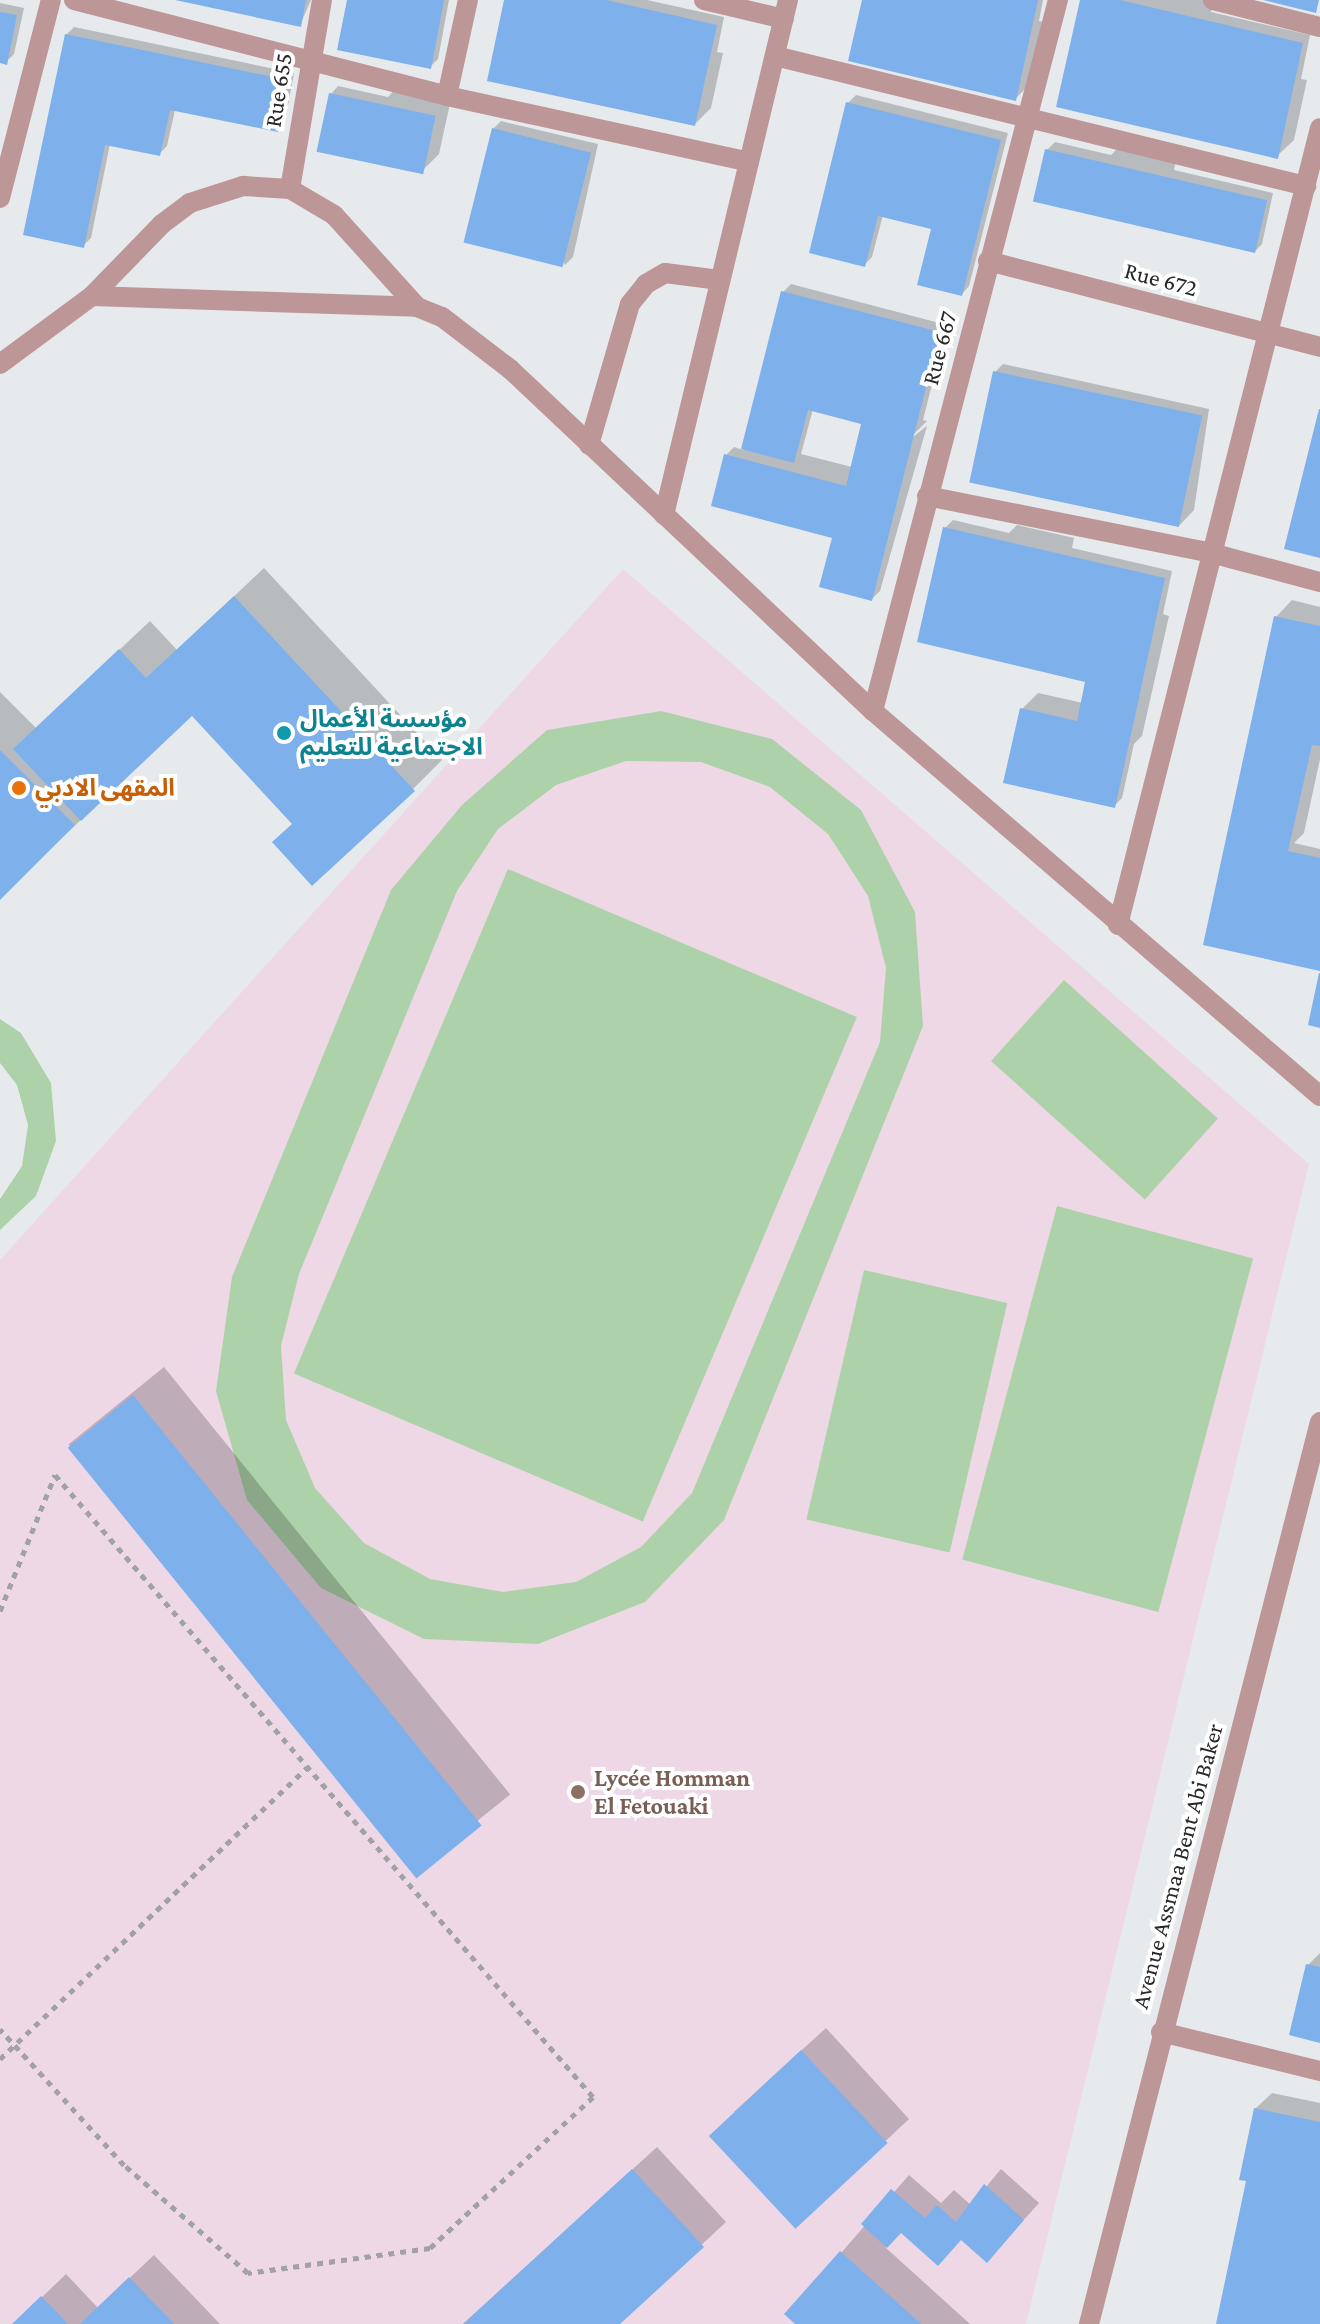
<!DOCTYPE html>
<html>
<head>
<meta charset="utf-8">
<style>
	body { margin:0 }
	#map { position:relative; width:1320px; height:2324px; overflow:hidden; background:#e7eaed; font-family:"Crimson Pro","Noto Sans Arabic",serif }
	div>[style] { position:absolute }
	.education>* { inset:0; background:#eed8e6 }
	.green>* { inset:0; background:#add2aa; transform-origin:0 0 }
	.shadow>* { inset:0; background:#0003; transform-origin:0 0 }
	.building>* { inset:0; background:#7eb0ec; transform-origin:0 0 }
	.path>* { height:5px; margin-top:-2.5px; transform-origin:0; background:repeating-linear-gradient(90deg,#a0a2a4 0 6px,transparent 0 12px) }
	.minor>* { height:20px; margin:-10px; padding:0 10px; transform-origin:10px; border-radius:10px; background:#bd9698 }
	.dots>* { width:22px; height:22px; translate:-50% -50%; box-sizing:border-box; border:4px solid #fff; border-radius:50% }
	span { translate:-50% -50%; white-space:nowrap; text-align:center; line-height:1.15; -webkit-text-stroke:8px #fff; paint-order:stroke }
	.street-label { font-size:24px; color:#272829 }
	.culture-label { font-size:24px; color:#0d838f; font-weight:700 }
	.left { translate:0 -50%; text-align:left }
	.food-label { font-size:24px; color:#c56008; font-weight:700 }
	.education-label { font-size:24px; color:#785e54; font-weight:700 }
</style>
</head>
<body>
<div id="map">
	<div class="education">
		<div style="clip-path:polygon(623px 569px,1309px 1164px,1026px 2324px,0 2324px,0 1260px)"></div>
	</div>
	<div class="green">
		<div style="clip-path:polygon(evenodd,661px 711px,772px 739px,861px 810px,915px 912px,923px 1026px,724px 1520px,645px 1602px,538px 1644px,424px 1639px,321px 1588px,247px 1500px,216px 1391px,232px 1277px,391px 890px,462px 805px,547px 730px,661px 711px,626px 761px,701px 762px,770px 787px,828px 834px,868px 896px,886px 968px,880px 1042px,692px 1493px,641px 1547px,576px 1582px,503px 1592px,430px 1579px,364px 1543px,315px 1488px,286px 1420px,281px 1346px,299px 1274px,457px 891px,498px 829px,556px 785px,626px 761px)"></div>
		<div style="left:508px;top:869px;width:379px;height:548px;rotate:23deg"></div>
		<div style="left:1064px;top:980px;width:207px;height:109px;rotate:42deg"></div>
		<div style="clip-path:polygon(0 1019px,21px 1033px,51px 1083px,56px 1141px,36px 1196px,0 1230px,0 1199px,22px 1166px,28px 1125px,17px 1085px,0 1063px)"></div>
		<div style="left:1057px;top:1206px;width:203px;height:366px;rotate:15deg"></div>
		<div style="left:864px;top:1270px;width:147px;height:256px;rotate:13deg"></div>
	</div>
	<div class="shadow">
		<div style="clip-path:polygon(179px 0,311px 0,300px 25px)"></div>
		<div style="clip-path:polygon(349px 0,449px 0,438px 59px,430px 67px)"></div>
		<div style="clip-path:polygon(506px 0,647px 0,724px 17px,717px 52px,723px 53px,711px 108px,695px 124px)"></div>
		<div style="clip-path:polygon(864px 0,1043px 0,1039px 21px,1045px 22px,1031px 83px,1015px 99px)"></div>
		<div style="clip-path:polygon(1082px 0,1203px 0,1213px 2px,1211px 12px,1310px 35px,1301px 79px,1307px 80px,1294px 140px,1277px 156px)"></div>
		<div style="clip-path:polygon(0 3px,24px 8px,14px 54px,6px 62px,0 61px)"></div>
		<div style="clip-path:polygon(74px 27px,294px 73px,285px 122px,277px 130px,175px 110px,167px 146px,159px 154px,110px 144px,91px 238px,83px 246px,66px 35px)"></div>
		<div style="clip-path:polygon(338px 86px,388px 97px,396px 88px,451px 99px,439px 154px,423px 170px,331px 94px)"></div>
		<div style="clip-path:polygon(856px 95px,1008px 133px,969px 286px,962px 294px,933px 228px,883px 215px,872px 257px,864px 265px,848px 103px)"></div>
		<div style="clip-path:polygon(501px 121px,598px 144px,573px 257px,565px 265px,493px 129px)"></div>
		<div style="clip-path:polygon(1055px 142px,1111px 155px,1119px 147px,1176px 160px,1174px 170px,1273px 193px,1262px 244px,1254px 252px,1047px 150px)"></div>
		<div style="clip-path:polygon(evenodd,791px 284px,947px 325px,923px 420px,927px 421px,905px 443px,927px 426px,880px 591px,872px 599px,835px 536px,726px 455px,734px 447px,743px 450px,783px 292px,791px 284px,813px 409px,865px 423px,852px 467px,801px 454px,813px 409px)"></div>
		<div style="clip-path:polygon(1003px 364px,1209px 409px,1194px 510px,1178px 527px,995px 372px)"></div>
		<div style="clip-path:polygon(953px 520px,1009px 533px,1017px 525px,1074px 538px,1072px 548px,1172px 571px,1163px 614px,1169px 616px,1142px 736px,1134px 744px,1122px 798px,1114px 806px,1022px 709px,1038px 693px,1083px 703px,1088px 680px,945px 528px)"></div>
		<div style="clip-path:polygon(264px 568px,442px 760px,413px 789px,294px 823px,192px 714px,0 897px,0 692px,36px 728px,150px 621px,177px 650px)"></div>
		<div style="clip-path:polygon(1292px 600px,1320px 607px,1320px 759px,1304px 833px,1294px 843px,1320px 849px,1320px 968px,1205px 943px,1276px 617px)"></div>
		<div style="left:164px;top:1367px;width:550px;height:123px;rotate:51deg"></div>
		<div style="clip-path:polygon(1320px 1953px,1320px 2041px,1308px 1965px)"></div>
		<div style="clip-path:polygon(826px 2028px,909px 2119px,795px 2226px,734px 2112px)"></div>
		<div style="clip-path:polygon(1272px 2093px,1320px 2103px,1320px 2324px,1218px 2324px,1248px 2180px,1255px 2109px)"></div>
		<div style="clip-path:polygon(657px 2147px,726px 2222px,617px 2324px,463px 2324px)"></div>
		<div style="clip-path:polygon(1001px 2169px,1039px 2203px,1002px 2244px,901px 2231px,885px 2247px,970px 2324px,798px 2324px,841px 2253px,909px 2175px,941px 2203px,954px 2190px,971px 2205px)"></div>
		<div style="clip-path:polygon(154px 2255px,220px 2324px,14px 2324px,66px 2274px,98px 2308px)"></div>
	</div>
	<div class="building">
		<div style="clip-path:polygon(175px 0,306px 0,301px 27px)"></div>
		<div style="clip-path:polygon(347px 0,444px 0,431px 69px,337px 50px)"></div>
		<div style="clip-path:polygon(504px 0,606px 0,717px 25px,695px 126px,487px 81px)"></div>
		<div style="clip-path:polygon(862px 0,1038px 0,1016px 101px,848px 61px)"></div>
		<div style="clip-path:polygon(1080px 0,1120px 0,1303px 43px,1278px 159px,1056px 107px)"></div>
		<div style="clip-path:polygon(1263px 0,1319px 0,1316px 13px)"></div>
		<div style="clip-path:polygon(0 12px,17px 15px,7px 65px,0 63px)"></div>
		<div style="clip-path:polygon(65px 34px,288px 80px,278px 132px,170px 110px,160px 156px,105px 145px,84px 248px,23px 235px)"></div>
		<div style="left:329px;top:93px;width:109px;height:60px;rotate:12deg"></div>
		<div style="clip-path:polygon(846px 102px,1001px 140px,962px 296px,917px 285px,931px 229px,878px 216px,865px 267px,809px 253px)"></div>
		<div style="left:492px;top:128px;width:102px;height:118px;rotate:14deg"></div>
		<div style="left:1045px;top:149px;width:228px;height:54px;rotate:13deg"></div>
		<div style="clip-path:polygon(781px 291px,940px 332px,872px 601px,819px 587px,832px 538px,711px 506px,724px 454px,846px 486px,861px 424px,808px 410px,794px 463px,741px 449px)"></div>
		<div style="left:993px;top:371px;width:214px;height:114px;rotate:12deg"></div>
		<div style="clip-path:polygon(1319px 409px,1320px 409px,1320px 558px,1284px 549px)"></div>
		<div style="clip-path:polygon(943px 527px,1165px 578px,1115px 808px,1003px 783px,1020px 708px,1077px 721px,1085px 682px,917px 642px)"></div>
		<div style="clip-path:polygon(234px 596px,415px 791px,312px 886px,272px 842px,292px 824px,192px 716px,81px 821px,13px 749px,119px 649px,146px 678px)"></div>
		<div style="clip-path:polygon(1274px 616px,1320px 626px,1320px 746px,1312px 745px,1288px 851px,1320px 858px,1320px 971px,1203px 945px)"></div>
		<div style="clip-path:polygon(0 750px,75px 825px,0 900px)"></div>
		<div style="clip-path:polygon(1319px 973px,1320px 973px,1320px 1028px,1308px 1025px)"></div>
		<div style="left:133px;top:1395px;width:554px;height:84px;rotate:51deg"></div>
		<div style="clip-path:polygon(1306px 1964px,1320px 1967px,1320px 2043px,1289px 2035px)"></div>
		<div style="left:801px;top:2050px;width:127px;height:126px;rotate:47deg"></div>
		<div style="clip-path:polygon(1254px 2108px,1320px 2122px,1320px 2324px,1216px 2324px,1246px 2181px,1239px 2180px)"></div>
		<div style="clip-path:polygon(632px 2169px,704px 2247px,620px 2324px,463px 2324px)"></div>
		<div style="clip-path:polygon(984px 2184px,1024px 2220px,987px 2263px,961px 2240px,938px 2266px,901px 2233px,887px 2248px,861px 2224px,891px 2189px,925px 2218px,937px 2205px,956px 2222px)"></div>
		<div style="clip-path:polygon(840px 2251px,921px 2324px,795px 2324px,784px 2314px)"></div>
		<div style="clip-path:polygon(129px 2277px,174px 2324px,80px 2324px)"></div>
		<div style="clip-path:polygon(41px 2296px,68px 2324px,12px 2324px)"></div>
	</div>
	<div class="path">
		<div style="left:0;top:1611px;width:147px;rotate:-68deg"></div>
		<div style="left:55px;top:1475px;width:822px;rotate:49.14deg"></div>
		<div style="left:593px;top:2097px;width:222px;rotate:137.2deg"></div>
		<div style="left:430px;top:2248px;width:184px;rotate:172.2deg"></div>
		<div style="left:248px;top:2273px;width:164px;rotate:-138.9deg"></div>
		<div style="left:124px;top:2165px;width:184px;rotate:-132.4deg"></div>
		<div style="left:0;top:2059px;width:424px;rotate:-43.5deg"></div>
	</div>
	<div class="minor">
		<div style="left:74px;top:0;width:385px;rotate:14.4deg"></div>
		<div style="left:447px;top:96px;width:309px;rotate:12.3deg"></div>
		<div style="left:704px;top:0;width:82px;rotate:13.4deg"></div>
		<div style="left:1213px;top:0;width:110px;rotate:14.2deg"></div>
		<div style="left:775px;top:56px;width:547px;rotate:13.76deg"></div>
		<div style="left:447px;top:96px;width:98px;rotate:-77.7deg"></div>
		<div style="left:290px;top:189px;width:192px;rotate:-80.4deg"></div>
		<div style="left:0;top:198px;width:204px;rotate:-75.6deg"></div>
		<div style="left:988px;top:261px;width:343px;rotate:14.5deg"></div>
		<div style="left:92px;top:296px;width:325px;rotate:1.9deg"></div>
		<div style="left:417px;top:307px;width:27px;rotate:22deg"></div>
		<div style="left:442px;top:317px;width:86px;rotate:37.4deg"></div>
		<div style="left:510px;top:369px;width:499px;rotate:43.3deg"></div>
		<div style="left:873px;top:711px;width:590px;rotate:40.74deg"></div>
		<div style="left:0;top:364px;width:114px;rotate:-36.5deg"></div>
		<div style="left:92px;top:296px;width:100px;rotate:-45.8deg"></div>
		<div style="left:162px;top:224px;width:35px;rotate:-37deg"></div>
		<div style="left:190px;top:203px;width:56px;rotate:-17.8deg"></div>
		<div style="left:243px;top:186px;width:47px;rotate:3.7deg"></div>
		<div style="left:290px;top:189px;width:51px;rotate:30.6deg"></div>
		<div style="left:334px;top:215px;width:124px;rotate:47.9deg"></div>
		<div style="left:589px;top:445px;width:147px;rotate:-73.8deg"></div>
		<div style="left:630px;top:304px;width:26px;rotate:-51deg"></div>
		<div style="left:646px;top:284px;width:22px;rotate:-30deg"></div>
		<div style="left:665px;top:273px;width:55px;rotate:7.3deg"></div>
		<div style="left:927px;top:496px;width:290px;rotate:11.3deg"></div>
		<div style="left:1211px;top:553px;width:113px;rotate:14.9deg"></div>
		<div style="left:664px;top:515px;width:530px;rotate:-76.46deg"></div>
		<div style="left:873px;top:711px;width:735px;rotate:-75.42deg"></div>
		<div style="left:1118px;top:925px;width:822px;rotate:-75.78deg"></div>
		<div style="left:1161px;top:2032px;width:164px;rotate:13.8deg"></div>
		<div style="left:1089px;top:2324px;width:931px;rotate:-75.64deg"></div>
	</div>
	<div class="dots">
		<div style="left:284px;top:733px;background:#0f9aa8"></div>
		<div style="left:19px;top:788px;background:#e8710a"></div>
		<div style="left:578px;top:1792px;background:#8d6e63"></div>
	</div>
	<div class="street-label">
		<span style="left:278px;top:90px;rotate:-81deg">Rue 655</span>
		<span style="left:1161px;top:279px;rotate:15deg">Rue 672</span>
		<span style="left:939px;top:348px;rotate:-75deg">Rue 667</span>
		<span style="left:1177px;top:1866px;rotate:-75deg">Avenue Assmaa Bent Abi Baker</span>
	</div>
	<div class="culture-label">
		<span class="left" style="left:300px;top:733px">مؤسسة الأعمال<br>الاجتماعية للتعليم</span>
	</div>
	<div class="food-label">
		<span class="left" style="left:35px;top:788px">المقهى الادبي</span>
	</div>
	<div class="education-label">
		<span class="left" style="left:594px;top:1792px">Lycée Homman<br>El Fetouaki</span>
	</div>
</div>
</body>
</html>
